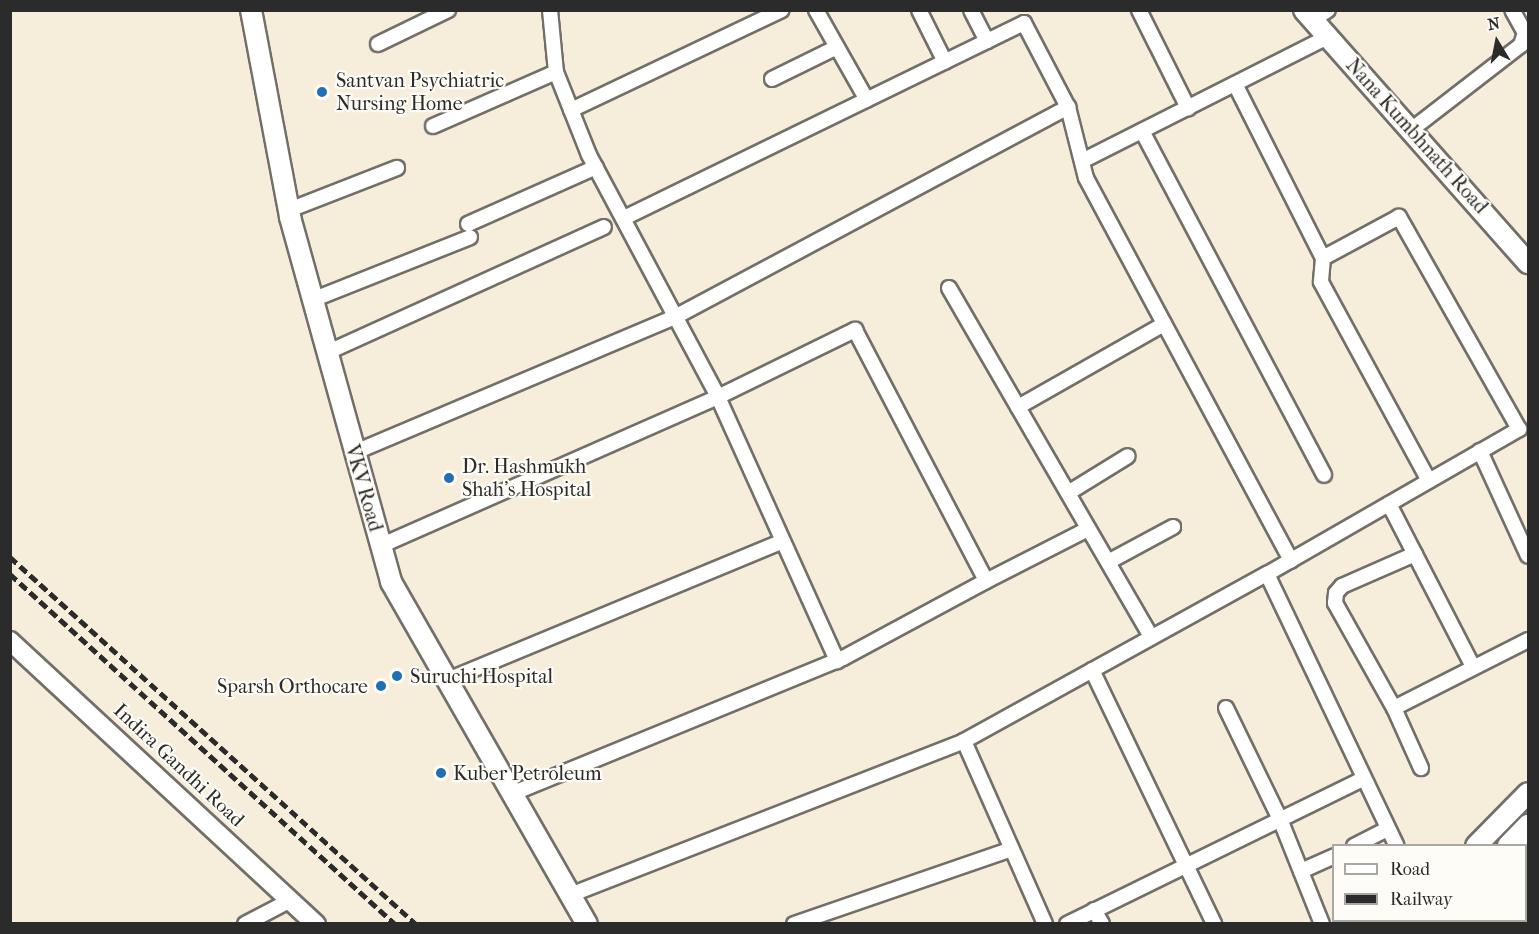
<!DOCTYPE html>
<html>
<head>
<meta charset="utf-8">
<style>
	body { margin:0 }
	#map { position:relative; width:1539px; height:934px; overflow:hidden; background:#f7eddb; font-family:"IM FELL French Canon",serif }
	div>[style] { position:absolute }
	.roads { filter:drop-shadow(2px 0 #726f69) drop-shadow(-2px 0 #726f69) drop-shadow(0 2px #726f69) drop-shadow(0 -2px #726f69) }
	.minor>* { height:14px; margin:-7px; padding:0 7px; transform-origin:7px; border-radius:7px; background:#fff }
	.tertiary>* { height:18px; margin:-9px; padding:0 9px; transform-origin:9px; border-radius:9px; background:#fff }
	.secondary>* { height:20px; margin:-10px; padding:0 10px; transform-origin:10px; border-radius:10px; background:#fff }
	.primary>* { height:22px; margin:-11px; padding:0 11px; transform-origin:11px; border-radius:11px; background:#fff }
	.rail>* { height:4.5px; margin-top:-2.25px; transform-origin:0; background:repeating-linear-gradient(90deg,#2b2b2b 0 9px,transparent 0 13.5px) }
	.dots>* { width:16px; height:16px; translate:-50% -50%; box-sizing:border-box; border:3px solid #fdfcf7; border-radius:50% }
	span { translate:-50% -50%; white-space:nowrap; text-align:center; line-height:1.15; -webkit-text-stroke:4.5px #fdfcf7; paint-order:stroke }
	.poi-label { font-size:20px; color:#2b2b2b }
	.left { translate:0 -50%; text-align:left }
	.right { translate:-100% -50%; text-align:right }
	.street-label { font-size:20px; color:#2b2b2b }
	.frame { position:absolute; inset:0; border:12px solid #2b2b2b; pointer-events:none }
	.legend { position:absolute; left:1332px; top:844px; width:195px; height:78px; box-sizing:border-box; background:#fdfcf7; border:2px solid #a9a8a5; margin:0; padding:8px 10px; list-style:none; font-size:18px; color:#2b2b2b }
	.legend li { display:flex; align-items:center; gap:12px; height:30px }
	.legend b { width:30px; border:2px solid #a9a8a5 }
	.north { position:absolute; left:1467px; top:12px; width:60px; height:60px; -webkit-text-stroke:4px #fdfcf7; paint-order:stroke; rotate:350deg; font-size:16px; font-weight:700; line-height:24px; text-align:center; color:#2b2b2b }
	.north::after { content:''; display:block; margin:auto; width:21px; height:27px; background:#2b2b2b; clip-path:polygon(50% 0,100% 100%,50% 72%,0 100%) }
</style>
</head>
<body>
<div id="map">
	<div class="roads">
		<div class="minor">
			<div style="left:550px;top:10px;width:62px;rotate:84.5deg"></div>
			<div style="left:556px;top:72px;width:89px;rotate:68.3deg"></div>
			<div style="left:589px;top:155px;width:274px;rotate:61.9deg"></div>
			<div style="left:718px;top:397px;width:290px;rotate:65.7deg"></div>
			<div style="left:816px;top:10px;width:103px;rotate:60.5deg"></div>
			<div style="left:919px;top:10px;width:58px;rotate:63.4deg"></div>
			<div style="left:971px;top:10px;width:35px;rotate:63deg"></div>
			<div style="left:1139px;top:10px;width:110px;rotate:63.4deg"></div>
			<div style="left:1313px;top:20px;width:18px;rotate:-34deg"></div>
			<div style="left:378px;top:44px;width:78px;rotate:-25.9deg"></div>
			<div style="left:772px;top:79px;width:72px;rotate:-26.2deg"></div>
			<div style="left:1235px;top:84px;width:195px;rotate:63.2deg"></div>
			<div style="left:1323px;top:258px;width:24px;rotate:95deg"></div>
			<div style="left:1321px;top:282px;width:226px;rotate:61.5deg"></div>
			<div style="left:571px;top:110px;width:233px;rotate:-25.4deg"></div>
			<div style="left:433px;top:126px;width:134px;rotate:-23.7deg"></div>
			<div style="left:1411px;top:130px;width:139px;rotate:-37.7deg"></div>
			<div style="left:1521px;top:45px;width:13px;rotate:-72deg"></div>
			<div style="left:1525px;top:33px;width:26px;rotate:-119deg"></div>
			<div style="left:1142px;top:131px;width:389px;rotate:62.1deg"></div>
			<div style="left:1082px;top:161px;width:275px;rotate:-26.8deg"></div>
			<div style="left:289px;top:210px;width:116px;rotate:-21.3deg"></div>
			<div style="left:624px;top:218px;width:445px;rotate:-26deg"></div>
			<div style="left:1024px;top:23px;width:95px;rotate:62.4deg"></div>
			<div style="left:1068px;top:107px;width:73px;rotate:75.8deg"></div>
			<div style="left:1086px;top:178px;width:434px;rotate:61.8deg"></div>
			<div style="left:468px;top:224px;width:140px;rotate:-24deg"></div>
			<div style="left:949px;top:288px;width:403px;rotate:59.9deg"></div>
			<div style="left:312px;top:300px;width:170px;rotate:-21.7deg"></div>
			<div style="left:326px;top:353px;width:305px;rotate:-24.4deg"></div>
			<div style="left:1018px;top:407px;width:168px;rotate:-29.6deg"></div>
			<div style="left:1480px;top:451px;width:115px;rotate:65.4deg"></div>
			<div style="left:353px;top:453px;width:350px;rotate:-22.9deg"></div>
			<div style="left:675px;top:317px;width:446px;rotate:-28.1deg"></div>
			<div style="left:1068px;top:493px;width:70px;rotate:-31.7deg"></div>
			<div style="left:1389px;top:504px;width:183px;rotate:62.7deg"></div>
			<div style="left:380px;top:546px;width:369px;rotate:-23.8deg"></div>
			<div style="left:718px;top:397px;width:153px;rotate:-26.1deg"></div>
			<div style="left:855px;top:330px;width:283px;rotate:62.4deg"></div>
			<div style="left:986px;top:581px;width:162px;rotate:151.7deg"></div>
			<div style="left:843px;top:658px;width:356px;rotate:157.7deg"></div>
			<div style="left:1415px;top:554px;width:80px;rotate:156.3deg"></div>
			<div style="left:1342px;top:586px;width:9px;rotate:131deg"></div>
			<div style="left:1336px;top:593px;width:10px;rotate:96deg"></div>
			<div style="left:1335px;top:603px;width:120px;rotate:60.7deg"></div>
			<div style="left:1394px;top:708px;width:66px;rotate:65.8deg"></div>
			<div style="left:1108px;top:562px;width:74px;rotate:-28.3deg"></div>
			<div style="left:1267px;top:574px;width:301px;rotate:64.5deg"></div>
			<div style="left:986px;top:581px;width:114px;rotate:-27deg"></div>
			<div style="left:1092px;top:670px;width:282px;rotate:64.3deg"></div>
			<div style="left:450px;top:679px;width:360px;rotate:-22.5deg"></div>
			<div style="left:1226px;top:708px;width:123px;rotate:64.1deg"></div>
			<div style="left:1280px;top:819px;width:113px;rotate:68.2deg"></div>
			<div style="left:1394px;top:708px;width:150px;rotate:-26.9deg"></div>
			<div style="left:964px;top:741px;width:200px;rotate:66.1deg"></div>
			<div style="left:1354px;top:846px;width:38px;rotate:-27deg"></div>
			<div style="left:1301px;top:871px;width:36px;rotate:-24deg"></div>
			<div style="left:1526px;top:877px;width:4px;rotate:-56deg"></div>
			<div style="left:570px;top:895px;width:423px;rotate:-21.3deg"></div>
			<div style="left:964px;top:741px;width:346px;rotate:-28.9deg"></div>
			<div style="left:1267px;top:574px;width:291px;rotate:-29.9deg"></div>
			<div style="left:1519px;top:429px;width:244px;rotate:-119.5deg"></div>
			<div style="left:1399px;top:217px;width:86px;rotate:151.7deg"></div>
			<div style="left:1094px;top:910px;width:16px;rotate:60deg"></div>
			<div style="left:245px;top:924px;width:52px;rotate:-27.6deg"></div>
			<div style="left:794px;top:924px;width:227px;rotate:-19deg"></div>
			<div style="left:1067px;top:924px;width:330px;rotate:-26.1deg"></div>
			<div style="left:1479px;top:924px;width:5px;rotate:-53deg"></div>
		</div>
		<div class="tertiary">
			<div style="left:10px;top:641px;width:417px;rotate:42.8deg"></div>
		</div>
		<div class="secondary">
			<div style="left:251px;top:10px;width:211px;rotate:79.3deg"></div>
			<div style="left:290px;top:217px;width:379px;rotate:74.5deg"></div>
			<div style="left:391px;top:582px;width:394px;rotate:60.2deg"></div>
			<div style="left:1304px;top:10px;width:338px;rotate:48.5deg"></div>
			<div style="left:1476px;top:846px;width:74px;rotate:-45.5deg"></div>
			<div style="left:1400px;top:924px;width:4px;rotate:-63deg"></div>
		</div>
		<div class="primary">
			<div style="left:1509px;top:846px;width:28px;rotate:-46deg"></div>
			<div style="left:1526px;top:858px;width:4px;rotate:-63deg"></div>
			<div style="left:1432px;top:924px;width:5px;rotate:-53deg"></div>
			<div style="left:1462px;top:924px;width:5px;rotate:-53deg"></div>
		</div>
	</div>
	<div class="rail">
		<div style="left:10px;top:557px;width:547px;rotate:42.11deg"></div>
		<div style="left:10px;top:574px;width:520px;rotate:42.27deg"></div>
	</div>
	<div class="dots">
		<div style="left:322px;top:92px;background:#1f6fb2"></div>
		<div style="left:449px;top:478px;background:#1f6fb2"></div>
		<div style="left:397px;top:676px;background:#1f6fb2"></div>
		<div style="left:381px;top:686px;background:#1f6fb2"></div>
		<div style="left:441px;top:773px;background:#1f6fb2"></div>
	</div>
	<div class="poi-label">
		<span class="left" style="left:336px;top:92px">Santvan Psychiatric<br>Nursing Home</span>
		<span class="left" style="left:462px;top:478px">Dr. Hashmukh<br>Shah's Hospital</span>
		<span class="left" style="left:410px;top:676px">Suruchi Hospital</span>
		<span class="right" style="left:368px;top:686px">Sparsh Orthocare</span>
		<span class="left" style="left:453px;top:773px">Kuber Petroleum</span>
	</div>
	<div class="street-label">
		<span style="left:1417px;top:136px;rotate:48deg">Nana Kumbhnath Road</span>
		<span style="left:364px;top:488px;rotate:74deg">VKV Road</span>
		<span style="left:179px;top:765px;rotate:43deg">Indira Gandhi Road</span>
	</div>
	<div class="frame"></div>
	<ul class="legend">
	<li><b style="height:8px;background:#fff"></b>Road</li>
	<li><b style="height:8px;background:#2b2b2b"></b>Railway</li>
	</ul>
	<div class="north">N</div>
</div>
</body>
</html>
